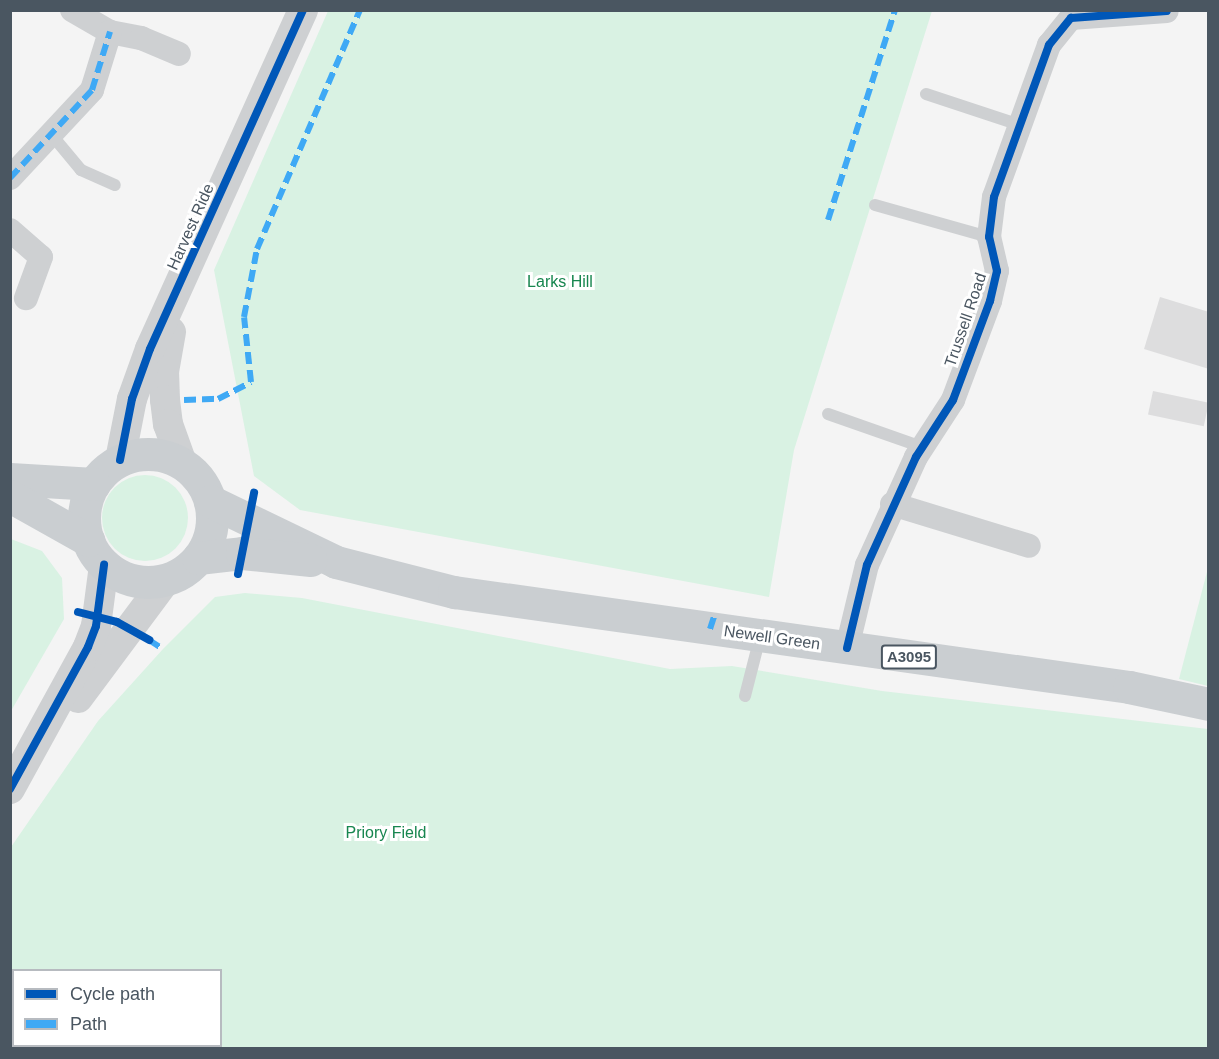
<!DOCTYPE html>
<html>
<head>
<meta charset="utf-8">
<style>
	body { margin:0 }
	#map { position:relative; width:1219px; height:1059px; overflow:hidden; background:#f4f4f4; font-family:Helvetica,sans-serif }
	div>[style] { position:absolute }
	.green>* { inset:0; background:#d9f2e3 }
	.round { border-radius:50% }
	.building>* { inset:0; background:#ddddde; transform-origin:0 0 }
	.service>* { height:12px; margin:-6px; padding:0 6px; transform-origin:6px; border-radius:6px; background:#ced0d2 }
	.minor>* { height:24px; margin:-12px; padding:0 12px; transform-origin:12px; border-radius:12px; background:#ced0d2 }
	.tertiary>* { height:30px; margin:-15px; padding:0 15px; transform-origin:15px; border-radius:15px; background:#ced0d2 }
	.primary>* { height:33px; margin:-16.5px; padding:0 16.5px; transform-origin:16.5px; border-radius:16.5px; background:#caced1 }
	.primary>.ring { margin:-16.5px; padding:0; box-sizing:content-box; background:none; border:33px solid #caced1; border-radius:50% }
	.quiet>* { height:6px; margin-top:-3px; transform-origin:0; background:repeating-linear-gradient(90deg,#3fa9f5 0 12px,transparent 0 18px) }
	.cycleway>* { height:8px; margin:-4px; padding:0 4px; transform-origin:4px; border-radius:4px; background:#0057b8 }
	span { translate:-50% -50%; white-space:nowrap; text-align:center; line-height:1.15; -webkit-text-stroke:6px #fff; paint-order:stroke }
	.shield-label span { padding:2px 4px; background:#fff; border:2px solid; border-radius:4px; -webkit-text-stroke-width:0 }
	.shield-label { font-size:15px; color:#4a5661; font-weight:700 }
	.street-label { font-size:16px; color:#4a5661 }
	.park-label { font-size:16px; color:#17864f }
	.frame { position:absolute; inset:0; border:12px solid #4a5661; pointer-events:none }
	.legend { position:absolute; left:12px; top:969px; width:210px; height:78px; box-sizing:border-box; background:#fff; border:2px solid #b7bbc0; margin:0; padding:8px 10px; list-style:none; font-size:18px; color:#4a5661 }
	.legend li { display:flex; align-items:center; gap:12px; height:30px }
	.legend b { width:30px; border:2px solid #b7bbc0 }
</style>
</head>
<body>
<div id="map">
	<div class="green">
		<div style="clip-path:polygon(328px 11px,932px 11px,794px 450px,769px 597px,300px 510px,254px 476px,214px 270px)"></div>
		<div class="round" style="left:102px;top:475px;width:86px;height:86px"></div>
		<div style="clip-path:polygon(11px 539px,42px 551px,62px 578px,64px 619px,11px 711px)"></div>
		<div style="clip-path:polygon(1208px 568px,1208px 686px,1179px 679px)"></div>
		<div style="clip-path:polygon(evenodd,245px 593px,302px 598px,670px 669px,732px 666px,882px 691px,1208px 729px,1208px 1048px,11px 1048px,11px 847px,98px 721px,163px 649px,215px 597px,245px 593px,14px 970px,220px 970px,220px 1046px,14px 1046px,14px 970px)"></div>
	</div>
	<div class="building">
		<div style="clip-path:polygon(1160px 297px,1209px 312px,1209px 369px,1144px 349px)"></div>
		<div style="left:1153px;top:391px;width:57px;height:24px;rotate:12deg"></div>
	</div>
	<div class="service">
		<div style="left:926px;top:94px;width:99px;rotate:18.3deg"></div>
		<div style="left:51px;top:134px;width:47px;rotate:50.2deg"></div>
		<div style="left:81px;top:170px;width:37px;rotate:24deg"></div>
		<div style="left:875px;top:205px;width:118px;rotate:15.7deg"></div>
		<div style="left:828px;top:414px;width:100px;rotate:19.3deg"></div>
		<div style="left:745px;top:696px;width:61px;rotate:-75.7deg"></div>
	</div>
	<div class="minor">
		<div style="left:72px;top:10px;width:44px;rotate:30.1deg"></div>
		<div style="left:110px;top:32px;width:32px;rotate:11deg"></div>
		<div style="left:141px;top:38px;width:41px;rotate:22.8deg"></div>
		<div style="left:10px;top:178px;width:120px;rotate:-47deg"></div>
		<div style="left:92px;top:90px;width:61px;rotate:-72.8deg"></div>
		<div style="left:10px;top:230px;width:41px;rotate:41.1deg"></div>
		<div style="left:41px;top:257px;width:44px;rotate:110.1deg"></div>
		<div style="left:892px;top:504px;width:143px;rotate:17deg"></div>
		<div style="left:847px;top:648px;width:85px;rotate:-76.5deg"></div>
		<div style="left:867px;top:565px;width:119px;rotate:-65.6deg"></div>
		<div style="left:916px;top:457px;width:68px;rotate:-57deg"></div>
		<div style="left:953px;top:400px;width:106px;rotate:-69.5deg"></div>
		<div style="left:990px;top:301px;width:31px;rotate:-77deg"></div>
		<div style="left:997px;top:271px;width:35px;rotate:-103deg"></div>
		<div style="left:989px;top:237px;width:40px;rotate:-82.9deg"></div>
		<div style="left:994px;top:197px;width:162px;rotate:-70.1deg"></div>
		<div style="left:1049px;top:45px;width:35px;rotate:-51deg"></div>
		<div style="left:1071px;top:18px;width:96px;rotate:-4.2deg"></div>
	</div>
	<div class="tertiary">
		<div style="left:171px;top:332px;width:40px;rotate:100deg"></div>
		<div style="left:164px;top:371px;width:29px;rotate:88deg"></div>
		<div style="left:165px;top:400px;width:24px;rotate:83deg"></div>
		<div style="left:168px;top:424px;width:41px;rotate:70.3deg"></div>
		<div style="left:120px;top:460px;width:62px;rotate:-78.9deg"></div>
		<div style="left:132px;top:399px;width:53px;rotate:-70.2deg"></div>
		<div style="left:150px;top:349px;width:372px;rotate:-65.7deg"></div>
		<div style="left:78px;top:698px;width:147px;rotate:-53.3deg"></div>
		<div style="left:10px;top:789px;width:162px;rotate:-61.2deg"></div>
		<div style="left:88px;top:647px;width:22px;rotate:-69deg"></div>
		<div style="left:96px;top:626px;width:62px;rotate:-82.5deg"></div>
	</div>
	<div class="primary">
		<div class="ring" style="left:84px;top:454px;width:95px;height:95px"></div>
		<div style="left:10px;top:479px;width:84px;rotate:3.4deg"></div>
		<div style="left:10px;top:496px;width:90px;rotate:29.4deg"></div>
		<div style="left:210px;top:501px;width:140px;rotate:25.8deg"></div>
		<div style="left:336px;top:562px;width:122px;rotate:14.3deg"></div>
		<div style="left:454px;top:592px;width:682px;rotate:8.01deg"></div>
		<div style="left:1129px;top:687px;width:81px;rotate:12.1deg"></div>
		<div style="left:198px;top:558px;width:44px;rotate:-6.5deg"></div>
		<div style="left:242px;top:553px;width:69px;rotate:5.8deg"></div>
	</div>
	<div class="quiet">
		<div style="left:10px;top:178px;width:120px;rotate:-47deg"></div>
		<div style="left:92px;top:90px;width:61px;rotate:-72.8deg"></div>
		<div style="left:828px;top:220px;width:220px;rotate:-72.3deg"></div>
		<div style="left:184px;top:400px;width:34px;rotate:-2deg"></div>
		<div style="left:218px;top:399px;width:37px;rotate:-27deg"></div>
		<div style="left:251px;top:382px;width:65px;rotate:-96.1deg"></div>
		<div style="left:244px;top:317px;width:69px;rotate:-79.2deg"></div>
		<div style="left:257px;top:249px;width:260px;rotate:-66.7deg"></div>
		<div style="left:710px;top:629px;width:16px;rotate:-72deg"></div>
		<div style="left:149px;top:640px;width:17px;rotate:33deg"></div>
	</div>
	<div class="cycleway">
		<div style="left:120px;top:460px;width:62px;rotate:-78.9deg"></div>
		<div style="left:132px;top:399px;width:53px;rotate:-70.2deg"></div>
		<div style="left:150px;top:349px;width:372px;rotate:-65.7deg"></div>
		<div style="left:238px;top:574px;width:83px;rotate:-78.8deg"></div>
		<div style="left:78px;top:612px;width:40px;rotate:14.4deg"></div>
		<div style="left:117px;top:622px;width:37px;rotate:29deg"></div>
		<div style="left:847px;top:648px;width:85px;rotate:-76.5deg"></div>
		<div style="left:867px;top:565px;width:119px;rotate:-65.6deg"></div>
		<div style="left:916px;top:457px;width:68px;rotate:-57deg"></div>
		<div style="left:953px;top:400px;width:106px;rotate:-69.5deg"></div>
		<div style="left:990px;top:301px;width:31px;rotate:-77deg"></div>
		<div style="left:997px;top:271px;width:35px;rotate:-103deg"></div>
		<div style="left:989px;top:237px;width:40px;rotate:-82.9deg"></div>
		<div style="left:994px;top:197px;width:162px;rotate:-70.1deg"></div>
		<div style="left:1049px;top:45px;width:35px;rotate:-51deg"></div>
		<div style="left:1071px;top:18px;width:96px;rotate:-4.2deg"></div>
		<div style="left:10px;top:789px;width:162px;rotate:-61.2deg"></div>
		<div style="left:88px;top:647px;width:22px;rotate:-69deg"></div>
		<div style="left:96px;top:626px;width:62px;rotate:-82.5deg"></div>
	</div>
	<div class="shield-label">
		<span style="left:909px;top:657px">A3095</span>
	</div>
	<div class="street-label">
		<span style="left:191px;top:227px;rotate:-66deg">Harvest Ride</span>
		<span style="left:966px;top:320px;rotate:-71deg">Trussell Road</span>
		<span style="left:772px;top:638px;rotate:8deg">Newell Green</span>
	</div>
	<div class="park-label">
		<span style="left:560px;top:282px">Larks Hill</span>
		<span style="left:386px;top:833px">Priory Field</span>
	</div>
	<div class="frame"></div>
	<ul class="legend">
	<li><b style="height:8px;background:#0057b8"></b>Cycle path</li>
	<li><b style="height:8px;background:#3fa9f5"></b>Path</li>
	</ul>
</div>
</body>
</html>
